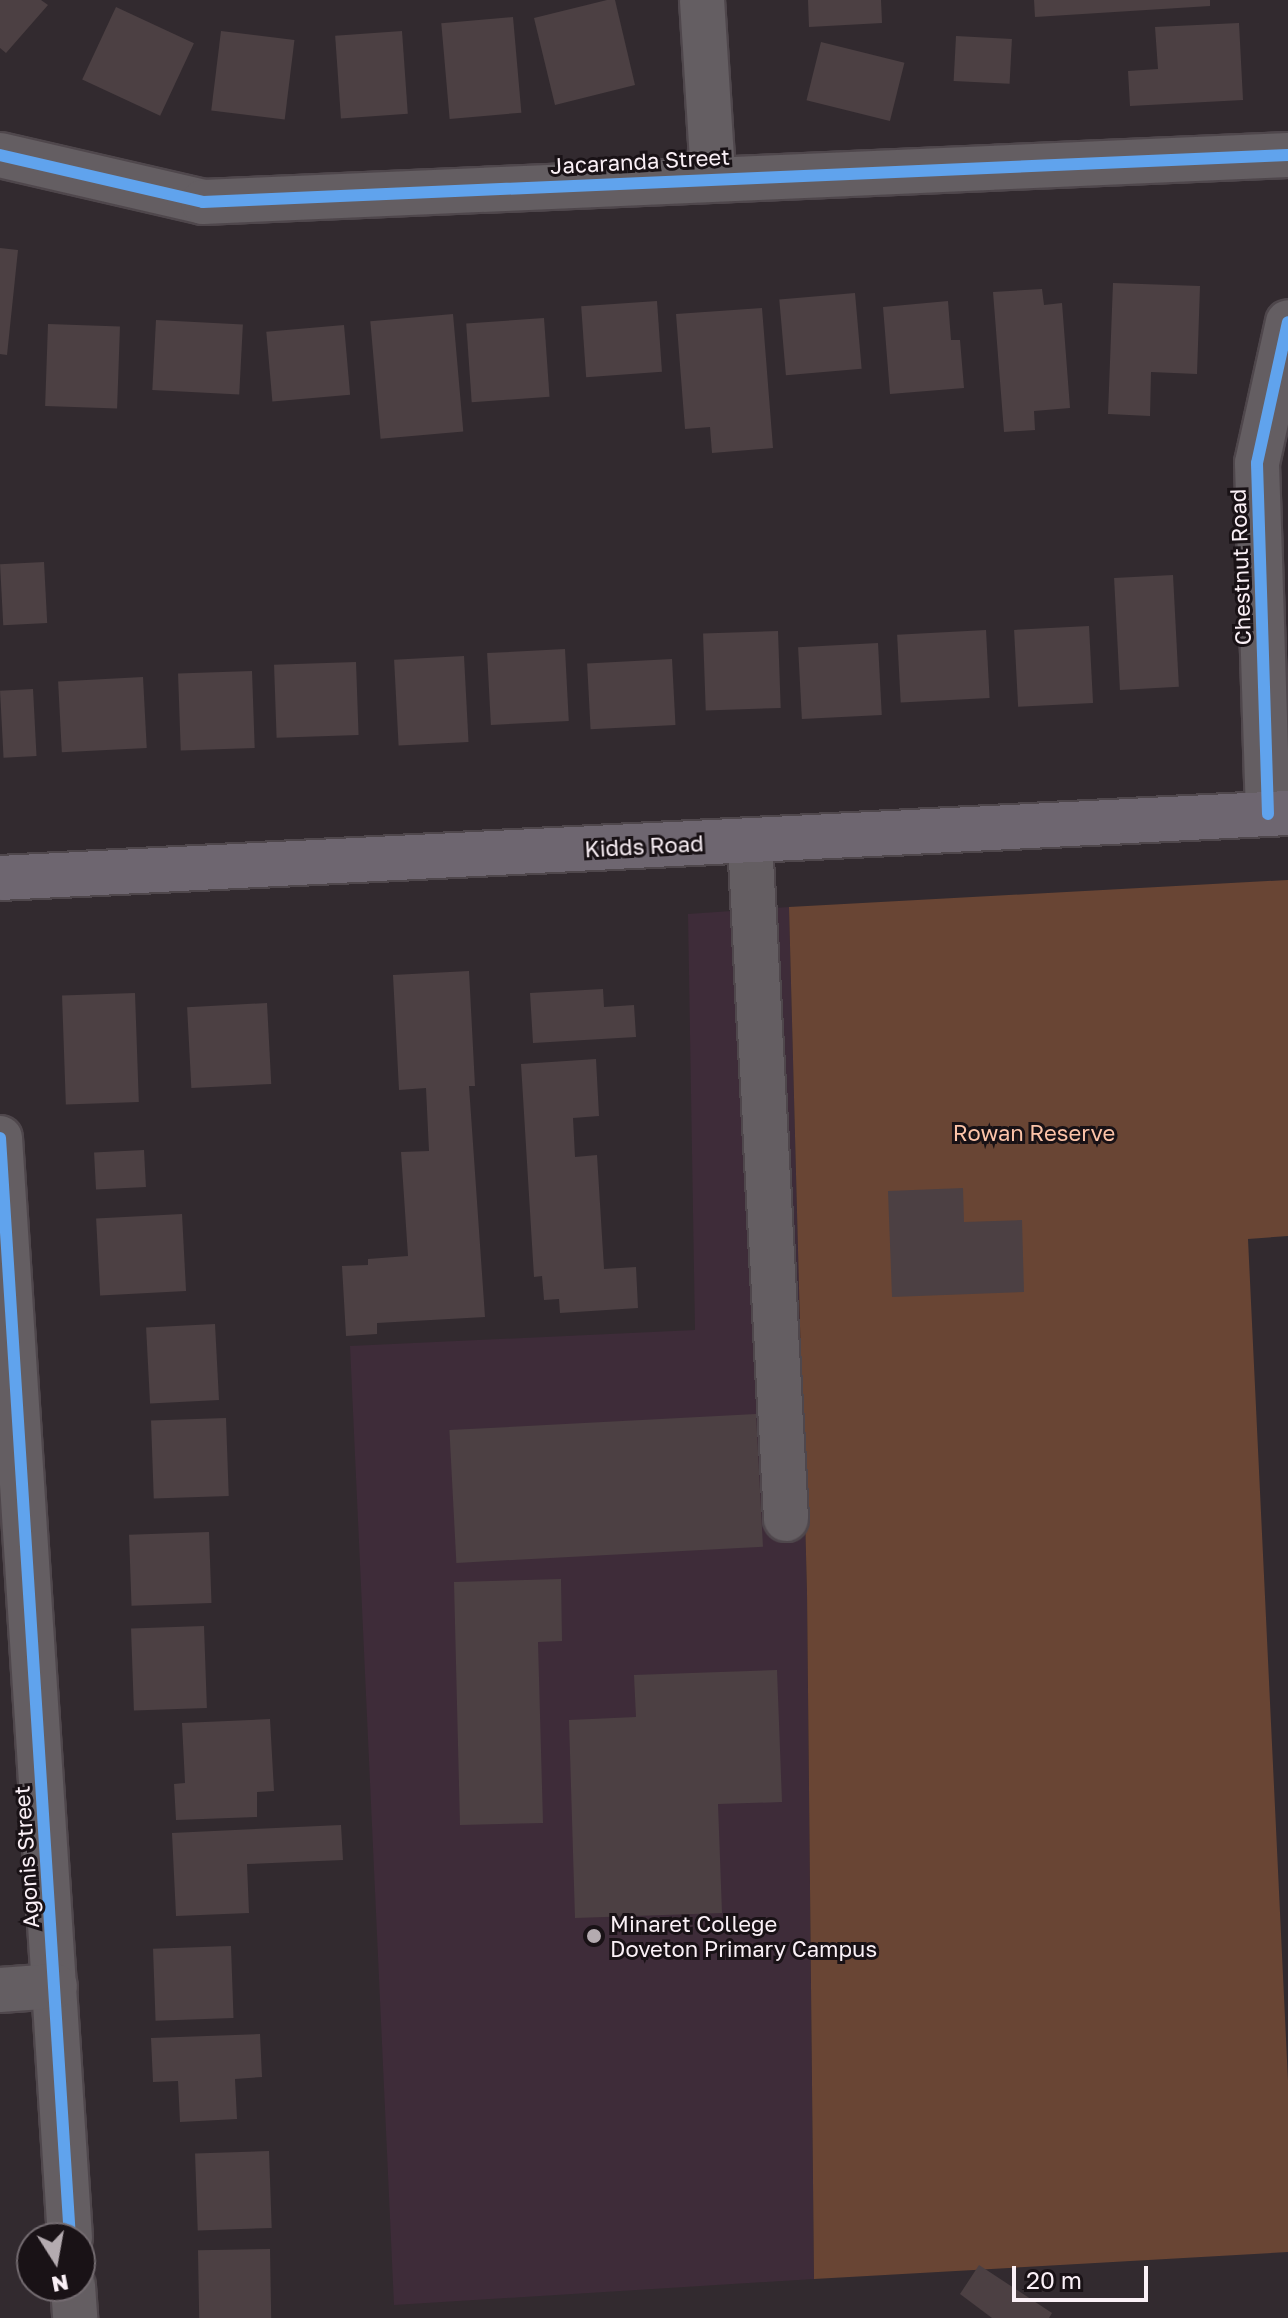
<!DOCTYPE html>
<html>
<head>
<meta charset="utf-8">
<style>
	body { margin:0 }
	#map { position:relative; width:1288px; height:2318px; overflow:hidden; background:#322a2f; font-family:"Golos Text",sans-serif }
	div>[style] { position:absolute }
	.built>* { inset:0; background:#3e2c39 }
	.green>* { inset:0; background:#694534 }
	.building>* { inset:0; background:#4c4043; transform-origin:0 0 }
	.roads { filter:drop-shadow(2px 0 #4f474c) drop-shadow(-2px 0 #4f474c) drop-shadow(0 2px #4f474c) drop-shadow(0 -2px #4f474c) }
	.minor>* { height:44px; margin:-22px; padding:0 22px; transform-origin:22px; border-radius:22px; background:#645e62 }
	.major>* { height:44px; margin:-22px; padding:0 22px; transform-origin:22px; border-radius:22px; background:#6e6670 }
	.cycleway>* { height:12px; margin:-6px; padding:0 6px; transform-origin:6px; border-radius:6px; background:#60a3ed }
	.dots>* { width:22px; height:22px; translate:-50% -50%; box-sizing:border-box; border:4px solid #191216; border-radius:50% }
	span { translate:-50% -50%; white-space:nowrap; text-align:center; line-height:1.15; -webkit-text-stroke:6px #191216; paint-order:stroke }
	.street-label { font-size:22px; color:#faf0f6 }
	.park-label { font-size:22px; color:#fcc3a8 }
	.poi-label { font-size:22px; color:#faf0f6 }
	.left { translate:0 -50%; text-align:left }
	.north { position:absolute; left:16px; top:2222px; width:80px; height:80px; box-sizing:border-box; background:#191216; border:2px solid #736b70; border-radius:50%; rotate:169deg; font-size:22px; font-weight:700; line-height:32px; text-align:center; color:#faf0f6 }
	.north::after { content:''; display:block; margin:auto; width:28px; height:36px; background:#b4abb0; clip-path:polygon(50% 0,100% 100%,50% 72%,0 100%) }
	.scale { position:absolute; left:1012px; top:2266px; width:136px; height:36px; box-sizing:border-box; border:4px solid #faf0f6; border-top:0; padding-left:10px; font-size:24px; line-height:28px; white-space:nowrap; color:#faf0f6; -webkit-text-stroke:6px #191216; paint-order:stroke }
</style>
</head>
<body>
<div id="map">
	<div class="built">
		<div style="clip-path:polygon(789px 907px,807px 1592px,814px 2279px,394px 2305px,350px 1346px,695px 1330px,688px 914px)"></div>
	</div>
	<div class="green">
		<div style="clip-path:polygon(1288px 880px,1288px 1236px,1248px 1239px,1288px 2081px,1288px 2252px,814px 2279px,807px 1592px,789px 907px)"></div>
	</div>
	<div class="building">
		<div style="clip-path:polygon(0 0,41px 0,48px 5px,6px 53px,0 48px)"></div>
		<div style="clip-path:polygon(607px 0,615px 0,635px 85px,555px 105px,534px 18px)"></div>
		<div style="clip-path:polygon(808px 0,881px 0,882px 23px,809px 27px)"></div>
		<div style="clip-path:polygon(1034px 0,1210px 0,1210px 6px,1035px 17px)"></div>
		<div style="left:116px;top:7px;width:86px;height:80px;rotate:25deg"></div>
		<div style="left:513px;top:17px;width:96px;height:72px;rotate:85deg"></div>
		<div style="clip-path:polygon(1239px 23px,1243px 100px,1130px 106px,1128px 71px,1158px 69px,1155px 27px)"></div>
		<div style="left:221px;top:31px;width:74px;height:80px;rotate:7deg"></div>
		<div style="left:402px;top:31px;width:83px;height:67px;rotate:86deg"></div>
		<div style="left:956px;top:36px;width:56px;height:45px;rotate:3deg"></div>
		<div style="left:821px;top:42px;width:86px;height:60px;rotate:14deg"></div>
		<div style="clip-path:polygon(0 248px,18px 250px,7px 355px,0 354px)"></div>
		<div style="clip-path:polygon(1113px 283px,1200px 286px,1197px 374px,1151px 372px,1150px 416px,1108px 414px)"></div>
		<div style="clip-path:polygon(1042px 289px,1044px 305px,1062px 303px,1070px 408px,1034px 411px,1035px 430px,1004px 432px,993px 292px)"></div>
		<div style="left:855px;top:293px;width:76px;height:76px;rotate:85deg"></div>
		<div style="left:657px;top:301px;width:71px;height:76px;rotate:86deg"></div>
		<div style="clip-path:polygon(948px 301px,951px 340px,960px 340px,964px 388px,890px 394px,883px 307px)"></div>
		<div style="clip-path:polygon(762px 308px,773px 448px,712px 453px,710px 427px,685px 429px,676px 314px)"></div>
		<div style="left:453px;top:314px;width:118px;height:83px;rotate:85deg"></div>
		<div style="left:544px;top:318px;width:79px;height:78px;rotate:86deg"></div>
		<div style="left:156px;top:320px;width:87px;height:70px;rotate:3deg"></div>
		<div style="left:48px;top:324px;width:72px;height:82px;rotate:2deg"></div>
		<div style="left:344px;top:325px;width:70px;height:78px;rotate:85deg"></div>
		<div style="left:44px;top:562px;width:61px;height:44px;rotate:87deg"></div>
		<div style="left:1173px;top:575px;width:112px;height:59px;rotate:87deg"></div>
		<div style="left:1089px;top:626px;width:77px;height:75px;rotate:87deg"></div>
		<div style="left:986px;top:630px;width:68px;height:89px;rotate:87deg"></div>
		<div style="left:778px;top:631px;width:77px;height:75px;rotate:88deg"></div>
		<div style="left:878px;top:643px;width:72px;height:80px;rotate:87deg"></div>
		<div style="left:565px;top:649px;width:72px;height:78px;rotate:87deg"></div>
		<div style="left:464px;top:656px;width:86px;height:70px;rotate:87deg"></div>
		<div style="left:672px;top:659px;width:66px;height:85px;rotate:87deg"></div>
		<div style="left:356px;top:662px;width:73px;height:82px;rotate:88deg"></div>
		<div style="left:252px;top:671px;width:77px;height:74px;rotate:88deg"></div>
		<div style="left:143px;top:677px;width:71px;height:85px;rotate:87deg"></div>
		<div style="left:33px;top:689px;width:67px;height:33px;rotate:87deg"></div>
		<div style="clip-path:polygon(469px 971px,475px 1086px,469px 1086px,485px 1317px,377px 1323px,377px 1334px,346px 1336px,342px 1266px,368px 1265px,368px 1259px,408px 1256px,401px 1152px,429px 1151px,426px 1088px,399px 1090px,393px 975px)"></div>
		<div style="clip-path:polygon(603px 989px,604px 1007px,634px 1005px,636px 1037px,533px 1043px,530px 993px)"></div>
		<div style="left:135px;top:993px;width:109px;height:73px;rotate:88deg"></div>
		<div style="left:267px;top:1003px;width:81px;height:80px;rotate:87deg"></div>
		<div style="clip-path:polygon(596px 1059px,599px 1116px,573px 1118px,575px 1157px,597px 1155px,604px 1269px,636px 1267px,638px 1308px,560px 1313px,559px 1299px,544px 1300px,542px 1276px,534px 1277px,521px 1064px)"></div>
		<div style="left:144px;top:1150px;width:37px;height:50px;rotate:87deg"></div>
		<div style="clip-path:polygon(963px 1188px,964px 1222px,1022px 1220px,1024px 1292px,892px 1297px,888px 1191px)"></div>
		<div style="left:182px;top:1214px;width:77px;height:86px;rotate:87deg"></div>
		<div style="left:215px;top:1324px;width:76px;height:69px;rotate:87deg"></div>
		<div style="left:756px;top:1414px;width:133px;height:307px;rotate:87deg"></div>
		<div style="left:226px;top:1418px;width:78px;height:75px;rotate:88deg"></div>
		<div style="left:209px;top:1532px;width:71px;height:80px;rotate:88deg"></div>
		<div style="clip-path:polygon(561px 1579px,562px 1641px,538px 1642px,543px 1823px,460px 1825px,454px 1582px)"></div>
		<div style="left:204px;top:1626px;width:82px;height:73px;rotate:88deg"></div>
		<div style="clip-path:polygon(777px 1670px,782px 1802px,718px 1804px,722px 1913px,575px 1918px,569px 1720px,636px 1717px,634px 1675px)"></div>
		<div style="clip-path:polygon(270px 1719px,274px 1791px,257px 1792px,257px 1817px,176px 1820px,174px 1784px,185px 1783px,182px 1723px)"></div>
		<div style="clip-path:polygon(341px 1825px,343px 1860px,247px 1864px,249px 1913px,176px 1916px,172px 1833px)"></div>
		<div style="left:231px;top:1946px;width:72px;height:78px;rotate:88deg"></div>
		<div style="clip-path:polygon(260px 2034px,262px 2077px,235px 2079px,237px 2119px,180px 2122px,178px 2081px,153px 2082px,151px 2038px)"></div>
		<div style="left:269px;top:2151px;width:77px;height:74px;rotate:88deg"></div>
		<div style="left:270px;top:2249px;width:69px;height:72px;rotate:89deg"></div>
		<div style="clip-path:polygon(979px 2265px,1052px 2313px,1049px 2318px,992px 2318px,960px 2294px)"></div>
	</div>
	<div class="roads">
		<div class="minor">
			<div style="left:702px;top:0;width:177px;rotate:86.4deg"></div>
			<div style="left:0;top:155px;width:208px;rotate:13deg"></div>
			<div style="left:203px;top:202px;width:1086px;rotate:-2.48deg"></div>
			<div style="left:1268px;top:814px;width:351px;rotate:-91.8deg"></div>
			<div style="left:1257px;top:463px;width:144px;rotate:-77.6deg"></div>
			<div style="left:750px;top:841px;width:679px;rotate:86.96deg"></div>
			<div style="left:0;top:1138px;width:1102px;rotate:86.36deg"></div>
			<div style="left:0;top:1990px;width:55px;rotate:-4.2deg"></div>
			<div style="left:73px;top:2286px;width:32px;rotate:86deg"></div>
		</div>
		<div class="major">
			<div style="left:0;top:878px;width:1290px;rotate:-2.89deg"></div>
		</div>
	</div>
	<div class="cycleway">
		<div style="left:0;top:155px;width:208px;rotate:13deg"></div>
		<div style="left:203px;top:202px;width:1086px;rotate:-2.48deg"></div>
		<div style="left:1268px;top:814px;width:351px;rotate:-91.8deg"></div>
		<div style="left:1257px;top:463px;width:144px;rotate:-77.6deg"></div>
		<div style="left:0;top:1138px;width:1102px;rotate:86.36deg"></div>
	</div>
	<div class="dots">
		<div style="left:594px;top:1936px;background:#b4abb0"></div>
	</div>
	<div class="street-label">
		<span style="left:640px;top:161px;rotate:-3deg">Jacaranda Street</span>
		<span style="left:1240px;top:567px;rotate:-92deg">Chestnut Road</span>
		<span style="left:644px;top:846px;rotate:-3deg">Kidds Road</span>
		<span style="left:26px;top:1857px;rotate:-94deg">Agonis Street</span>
	</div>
	<div class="park-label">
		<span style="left:1034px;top:1133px">Rowan Reserve</span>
	</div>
	<div class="poi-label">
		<span class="left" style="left:610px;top:1936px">Minaret College<br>Doveton Primary Campus</span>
	</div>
	<div class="north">N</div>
	<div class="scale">20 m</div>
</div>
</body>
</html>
